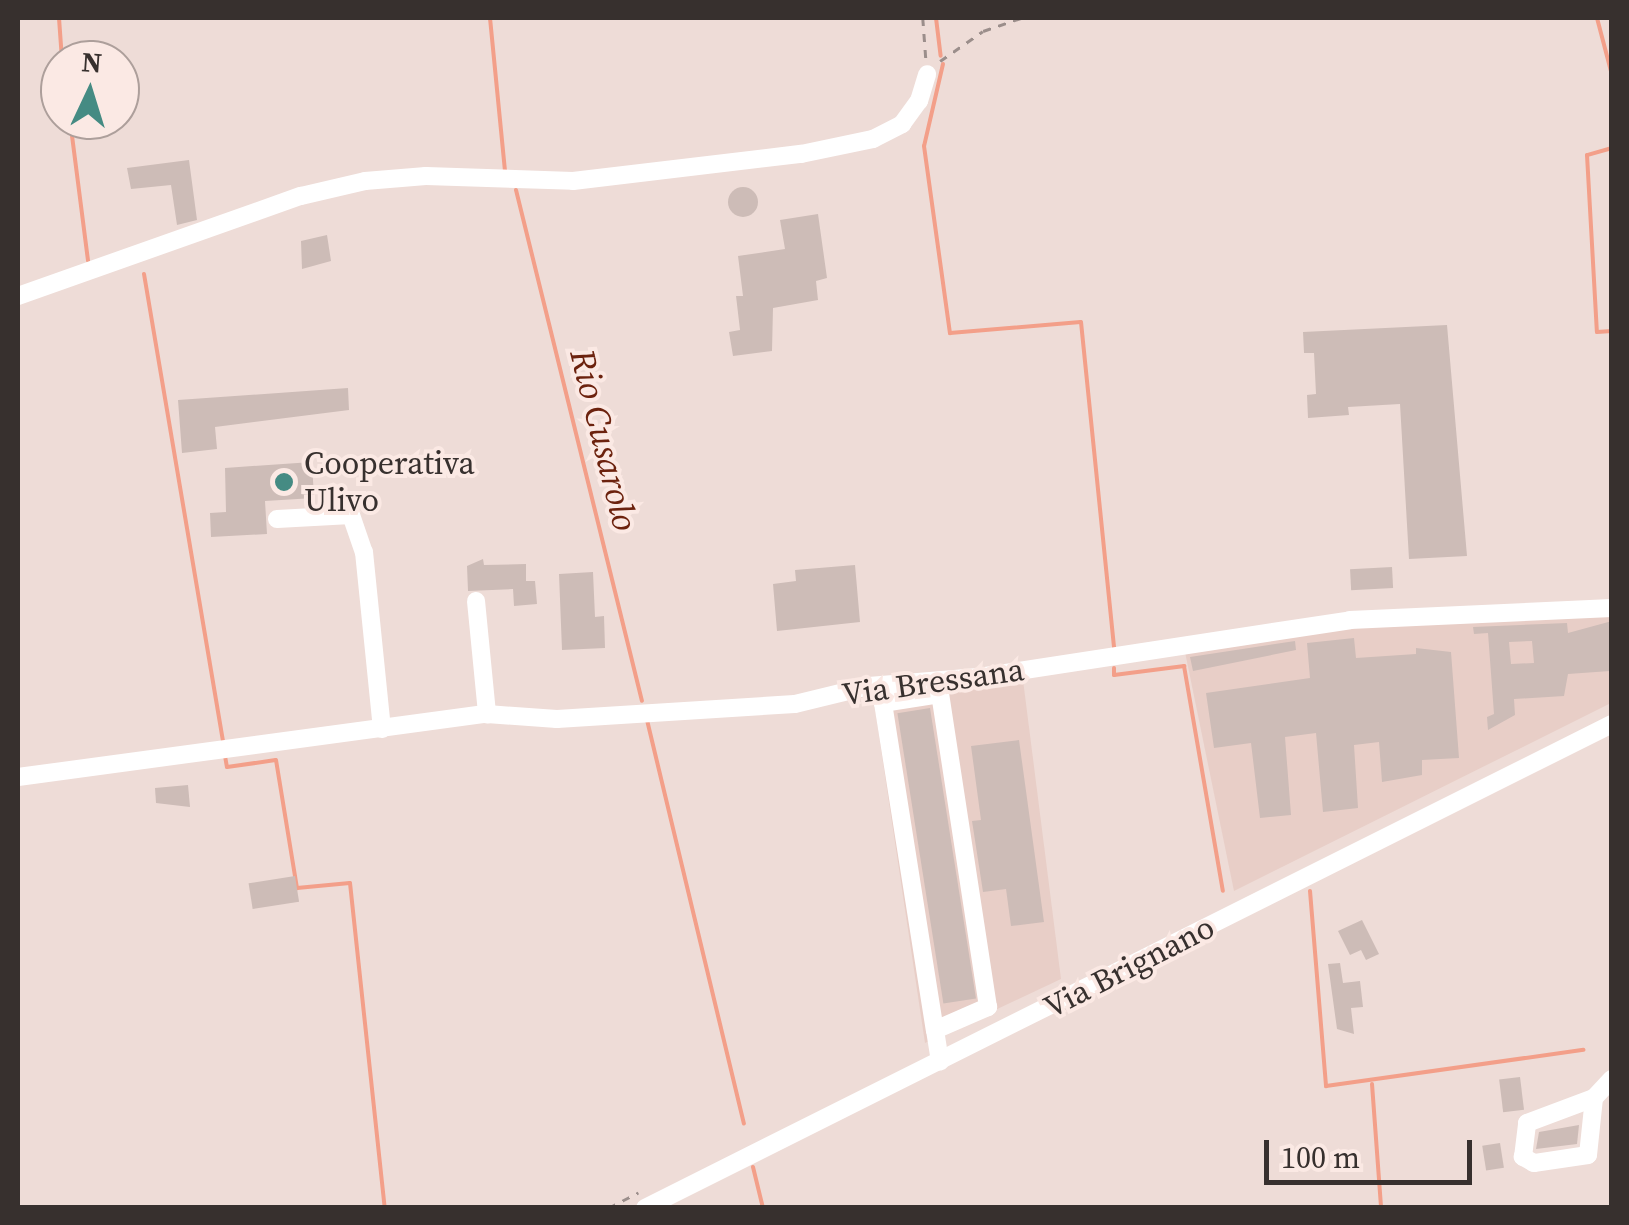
<!DOCTYPE html>
<html>
<head>
<meta charset="utf-8">
<style>
	body { margin:0 }
	#map { position:relative; width:1629px; height:1225px; overflow:hidden; background:#eedcd7; font-family:"Source Serif 4",serif }
	div>[style] { position:absolute }
	.built>* { inset:0; background:#e8cec7 }
	.stream>* { height:4px; margin:-2px; padding:0 2px; transform-origin:2px; border-radius:2px; background:#f39f89 }
	.building>* { inset:0; background:#cdbcb7; transform-origin:0 0 }
	.round { border-radius:50% }
	.path>* { height:2.5px; margin-top:-1.25px; transform-origin:0; background:repeating-linear-gradient(90deg,#9b8e8b 0 8px,transparent 0 16px) }
	.minor>* { height:18px; margin:-9px; padding:0 9px; transform-origin:9px; border-radius:9px; background:#fff }
	.dots>* { width:28px; height:28px; translate:-50% -50%; box-sizing:border-box; border:5px solid #fbe9e4; border-radius:50% }
	span { translate:-50% -50%; white-space:nowrap; text-align:center; line-height:1.15; -webkit-text-stroke:8px #fbe9e4; paint-order:stroke }
	.poi-label { font-size:32px; color:#37302e }
	.left { translate:0 -50%; text-align:left }
	.street-label { font-size:32px; color:#37302e }
	.water-label { font-size:35px; color:#6c220e; font-style:italic }
	.frame { position:absolute; inset:0; border:20px solid #37302e; pointer-events:none }
	.north { position:absolute; left:40px; top:40px; width:100px; height:100px; box-sizing:border-box; background:#fbe9e4; border:2px solid #ad9f9b; border-radius:50%; rotate:4deg; font-size:28px; font-weight:700; line-height:40px; text-align:center; color:#37302e }
	.north::after { content:''; display:block; margin:auto; width:35px; height:45px; background:#458b83; clip-path:polygon(50% 0,100% 100%,50% 72%,0 100%) }
	.scale { position:absolute; left:1264px; top:1140px; width:208px; height:45px; box-sizing:border-box; border:5px solid #37302e; border-top:0; padding-left:12px; font-size:30px; line-height:35px; white-space:nowrap; color:#37302e; -webkit-text-stroke:8px #fbe9e4; paint-order:stroke }
</style>
</head>
<body>
<div id="map">
	<div class="built">
		<div style="clip-path:polygon(1611px 611px,1611px 703px,1234px 891px,1185px 652px,1301px 631px)"></div>
		<div style="clip-path:polygon(1023px 680px,1061px 979px,925px 1043px,874px 702px)"></div>
	</div>
	<div class="stream">
		<div style="left:59px;top:18px;width:42px;rotate:85.9deg"></div>
		<div style="left:490px;top:18px;width:153px;rotate:84.4deg"></div>
		<div style="left:936px;top:18px;width:38px;rotate:83deg"></div>
		<div style="left:1597px;top:18px;width:59px;rotate:75.3deg"></div>
		<div style="left:943px;top:64px;width:84px;rotate:103deg"></div>
		<div style="left:924px;top:146px;width:189px;rotate:82.1deg"></div>
		<div style="left:950px;top:333px;width:131px;rotate:-4.8deg"></div>
		<div style="left:1081px;top:322px;width:328px;rotate:84.2deg"></div>
		<div style="left:70px;top:120px;width:142px;rotate:82.7deg"></div>
		<div style="left:1612px;top:148px;width:26px;rotate:164deg"></div>
		<div style="left:1587px;top:155px;width:177px;rotate:86.8deg"></div>
		<div style="left:1597px;top:332px;width:15px;rotate:-4deg"></div>
		<div style="left:516px;top:190px;width:526px;rotate:76.15deg"></div>
		<div style="left:144px;top:274px;width:476px;rotate:80.4deg"></div>
		<div style="left:1114px;top:668px;width:7px;rotate:90deg"></div>
		<div style="left:1114px;top:675px;width:71px;rotate:-7.3deg"></div>
		<div style="left:1184px;top:666px;width:228px;rotate:80.2deg"></div>
		<div style="left:647px;top:720px;width:415px;rotate:76.5deg"></div>
		<div style="left:225px;top:756px;width:11px;rotate:80deg"></div>
		<div style="left:227px;top:767px;width:49px;rotate:-8.1deg"></div>
		<div style="left:276px;top:760px;width:130px;rotate:80.7deg"></div>
		<div style="left:297px;top:888px;width:53px;rotate:-5.4deg"></div>
		<div style="left:350px;top:883px;width:327px;rotate:83.9deg"></div>
		<div style="left:1310px;top:891px;width:196px;rotate:85.3deg"></div>
		<div style="left:1326px;top:1086px;width:260px;rotate:-8deg"></div>
		<div style="left:1372px;top:1084px;width:124px;rotate:85.8deg"></div>
		<div style="left:753px;top:1167px;width:42px;rotate:76.3deg"></div>
	</div>
	<div class="building">
		<div style="clip-path:polygon(189px 160px,197px 220px,177px 225px,171px 185px,131px 189px,127px 168px)"></div>
		<div class="round" style="left:728px;top:187px;width:30px;height:30px"></div>
		<div style="clip-path:polygon(818px 214px,827px 278px,816px 281px,818px 300px,773px 308px,772px 351px,733px 356px,729px 332px,740px 330px,736px 296px,743px 296px,738px 256px,785px 249px,780px 220px)"></div>
		<div style="clip-path:polygon(327px 235px,331px 261px,302px 269px,301px 241px)"></div>
		<div style="clip-path:polygon(1447px 325px,1467px 556px,1409px 559px,1400px 404px,1348px 407px,1349px 415px,1308px 418px,1307px 395px,1316px 394px,1314px 353px,1304px 353px,1303px 332px)"></div>
		<div style="clip-path:polygon(348px 388px,349px 410px,215px 427px,217px 449px,182px 453px,178px 400px)"></div>
		<div style="clip-path:polygon(312px 462px,314px 498px,265px 501px,267px 534px,211px 537px,210px 513px,226px 512px,225px 468px)"></div>
		<div style="clip-path:polygon(483px 559px,484px 565px,526px 564px,526px 581px,535px 581px,537px 604px,514px 606px,513px 589px,468px 591px,467px 566px)"></div>
		<div style="clip-path:polygon(855px 565px,860px 622px,777px 631px,773px 584px,796px 581px,795px 570px)"></div>
		<div style="left:1392px;top:567px;width:21px;height:42px;rotate:87deg"></div>
		<div style="clip-path:polygon(593px 572px,595px 617px,604px 616px,605px 648px,562px 650px,559px 574px)"></div>
		<div style="clip-path:polygon(evenodd,1612px 621px,1610px 671px,1568px 674px,1564px 696px,1514px 699px,1515px 715px,1488px 730px,1487px 717px,1494px 714px,1488px 633px,1474px 634px,1473px 627px,1567px 623px,1568px 633px,1612px 621px,1532px 641px,1534px 663px,1511px 664px,1509px 642px,1532px 641px)"></div>
		<div style="clip-path:polygon(1354px 638px,1356px 658px,1416px 654px,1416px 648px,1451px 652px,1459px 758px,1422px 760px,1422px 775px,1382px 782px,1379px 742px,1354px 745px,1358px 808px,1323px 812px,1316px 733px,1285px 737px,1291px 815px,1260px 818px,1251px 743px,1214px 748px,1206px 693px,1310px 678px,1307px 643px)"></div>
		<div style="clip-path:polygon(1295px 641px,1296px 650px,1193px 671px,1190px 657px)"></div>
		<div style="left:930px;top:708px;width:294px;height:33px;rotate:81deg"></div>
		<div style="clip-path:polygon(1019px 740px,1044px 922px,1011px 926px,1006px 889px,983px 892px,972px 821px,981px 820px,971px 746px)"></div>
		<div style="clip-path:polygon(188px 785px,190px 807px,156px 803px,155px 788px)"></div>
		<div style="left:295px;top:876px;width:26px;height:47px;rotate:81deg"></div>
		<div style="clip-path:polygon(1362px 920px,1379px 954px,1366px 960px,1361px 950px,1350px 955px,1338px 931px)"></div>
		<div style="clip-path:polygon(1340px 963px,1343px 983px,1360px 981px,1363px 1007px,1351px 1008px,1354px 1034px,1337px 1029px,1328px 964px)"></div>
		<div style="left:1520px;top:1077px;width:33px;height:21px;rotate:83deg"></div>
		<div style="clip-path:polygon(1579px 1125px,1577px 1144px,1536px 1149px,1539px 1132px)"></div>
		<div style="left:1500px;top:1143px;width:25px;height:18px;rotate:81deg"></div>
	</div>
	<div class="path">
		<div style="left:923px;top:18px;width:41px;rotate:85.8deg"></div>
		<div style="left:940px;top:61px;width:52px;rotate:-34.9deg"></div>
		<div style="left:983px;top:31px;width:40px;rotate:-18.9deg"></div>
		<div style="left:608px;top:1208px;width:34px;rotate:-27deg"></div>
	</div>
	<div class="minor">
		<div style="left:18px;top:296px;width:300px;rotate:-19.5deg"></div>
		<div style="left:301px;top:196px;width:66px;rotate:-13.2deg"></div>
		<div style="left:365px;top:181px;width:61px;rotate:-4.7deg"></div>
		<div style="left:426px;top:176px;width:147px;rotate:1.9deg"></div>
		<div style="left:573px;top:181px;width:230px;rotate:-6.8deg"></div>
		<div style="left:801px;top:154px;width:74px;rotate:-11.8deg"></div>
		<div style="left:873px;top:139px;width:33px;rotate:-27deg"></div>
		<div style="left:902px;top:124px;width:29px;rotate:-54deg"></div>
		<div style="left:919px;top:101px;width:28px;rotate:-73deg"></div>
		<div style="left:277px;top:519px;width:74px;rotate:-3.1deg"></div>
		<div style="left:351px;top:515px;width:39px;rotate:71deg"></div>
		<div style="left:364px;top:552px;width:178px;rotate:84.2deg"></div>
		<div style="left:476px;top:601px;width:114px;rotate:84.4deg"></div>
		<div style="left:18px;top:777px;width:473px;rotate:-7.7deg"></div>
		<div style="left:487px;top:714px;width:70px;rotate:4.1deg"></div>
		<div style="left:557px;top:719px;width:238px;rotate:-3.6deg"></div>
		<div style="left:795px;top:704px;width:76px;rotate:-13.7deg"></div>
		<div style="left:869px;top:686px;width:110px;rotate:-4.7deg"></div>
		<div style="left:979px;top:677px;width:375px;rotate:-8.7deg"></div>
		<div style="left:1350px;top:620px;width:262px;rotate:-2.6deg"></div>
		<div style="left:935px;top:1030px;width:58px;rotate:-23.5deg"></div>
		<div style="left:988px;top:1007px;width:317px;rotate:-98.7deg"></div>
		<div style="left:940px;top:694px;width:58px;rotate:171deg"></div>
		<div style="left:883px;top:703px;width:331px;rotate:81deg"></div>
		<div style="left:935px;top:1030px;width:32px;rotate:81deg"></div>
		<div style="left:1594px;top:1098px;width:57px;rotate:96deg"></div>
		<div style="left:1588px;top:1155px;width:55px;rotate:171.6deg"></div>
		<div style="left:1534px;top:1163px;width:13px;rotate:-151deg"></div>
		<div style="left:1523px;top:1157px;width:34px;rotate:-83deg"></div>
		<div style="left:1527px;top:1123px;width:72px;rotate:-20.5deg"></div>
		<div style="left:1594px;top:1098px;width:26px;rotate:-47deg"></div>
		<div style="left:645px;top:1208px;width:1081px;rotate:-26.59deg"></div>
	</div>
	<div class="dots">
		<div style="left:284px;top:482px;background:#458b83"></div>
	</div>
	<div class="poi-label">
		<span class="left" style="left:304px;top:482px">Cooperativa<br>Ulivo</span>
	</div>
	<div class="street-label">
		<span style="left:933px;top:682px;rotate:-8deg">Via Bressana</span>
		<span style="left:1129px;top:967px;rotate:-27deg">Via Brignano</span>
	</div>
	<div class="water-label">
		<span style="left:604px;top:440px;rotate:76deg">Rio Cusarolo</span>
	</div>
	<div class="frame"></div>
	<div class="north">N</div>
	<div class="scale">100 m</div>
</div>
</body>
</html>
